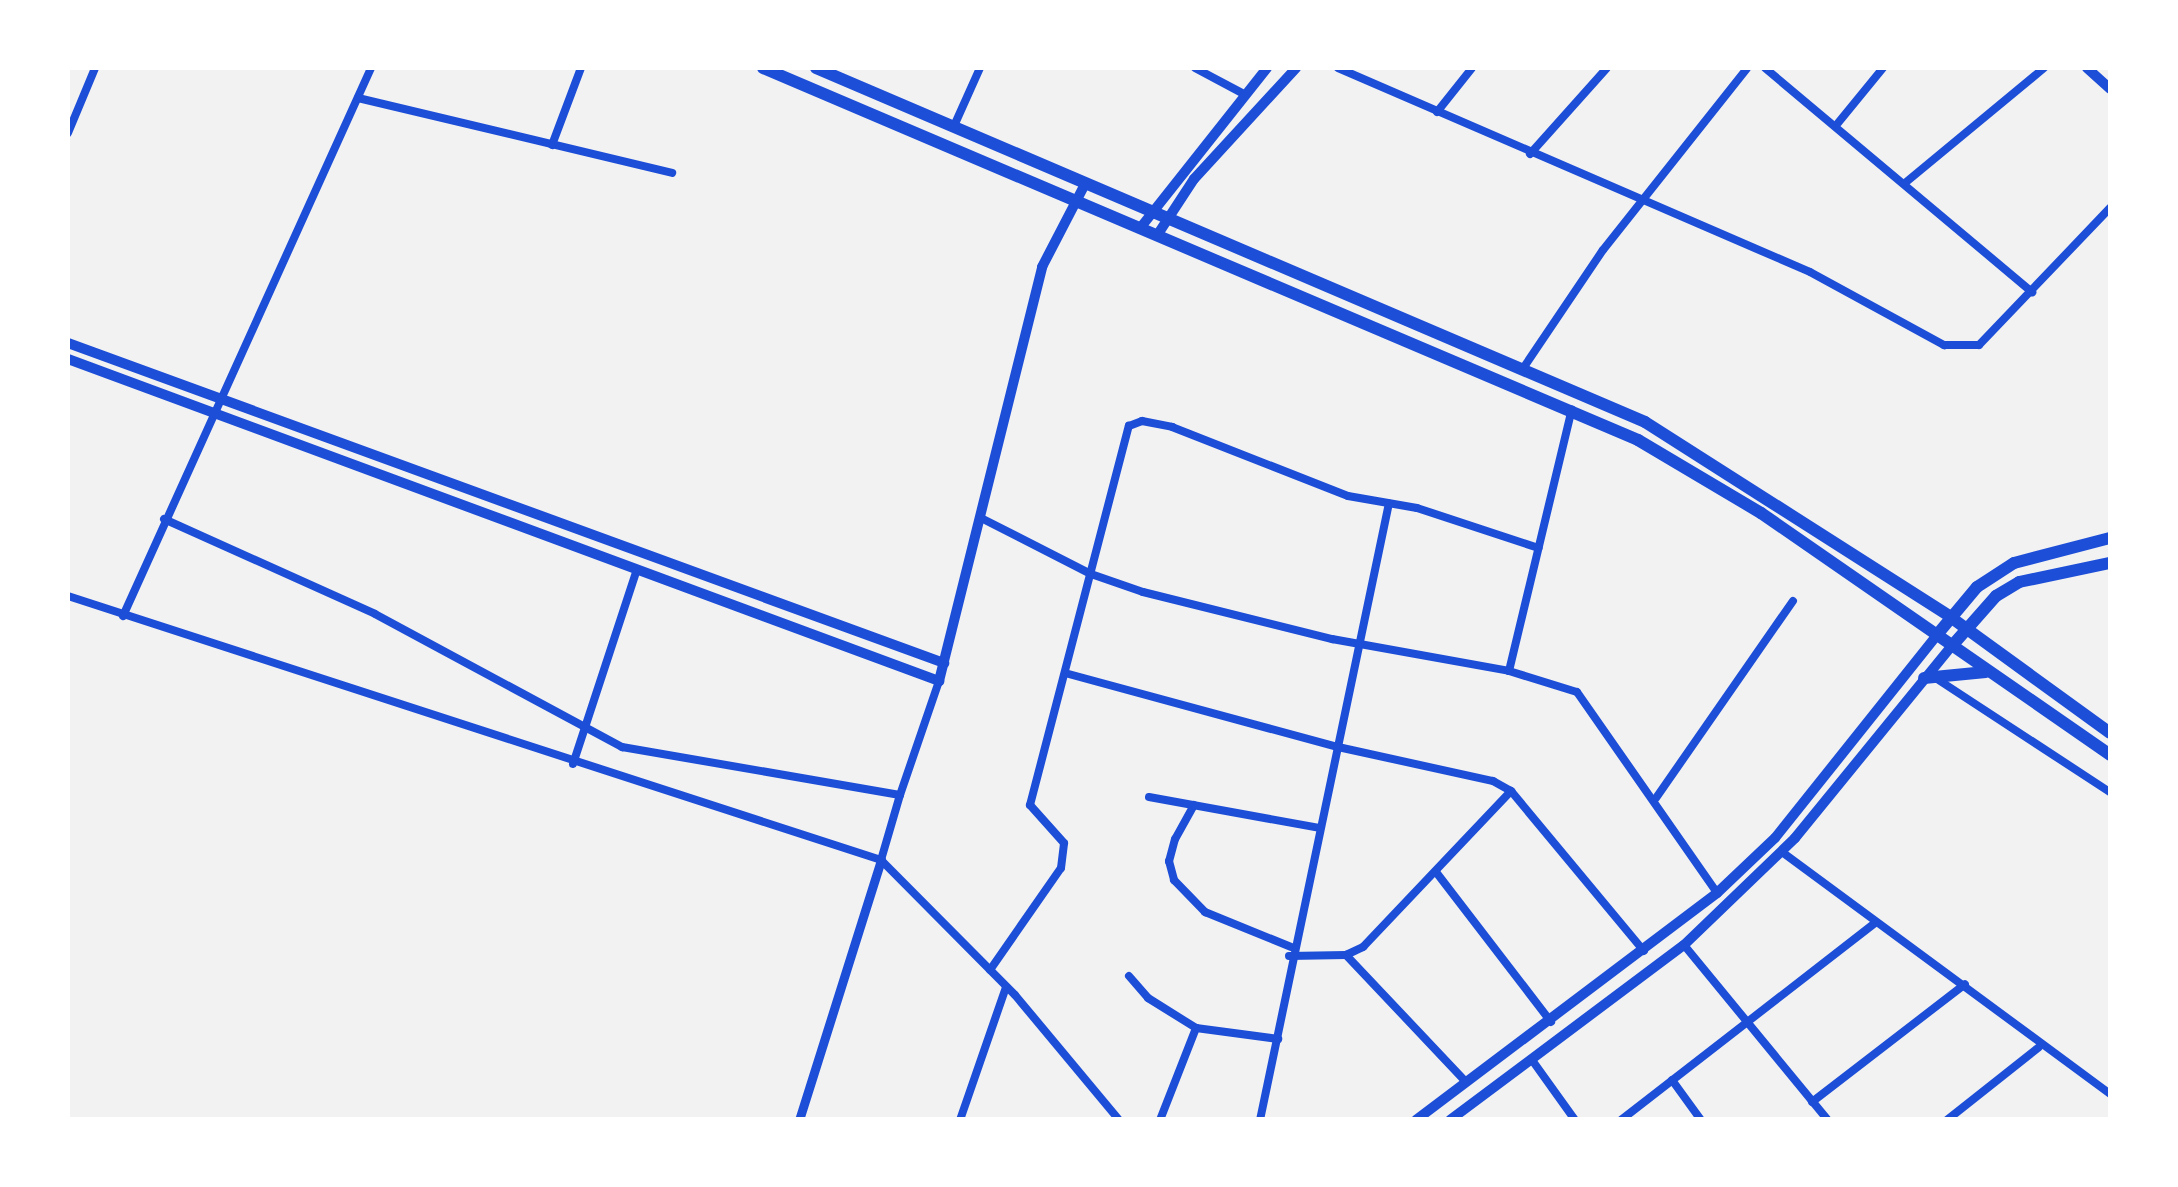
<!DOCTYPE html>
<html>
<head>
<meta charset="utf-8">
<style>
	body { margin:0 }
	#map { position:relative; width:2178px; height:1187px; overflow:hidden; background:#f2f2f2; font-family:Karla,sans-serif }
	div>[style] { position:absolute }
	.minor>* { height:8px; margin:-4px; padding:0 4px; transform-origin:4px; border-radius:4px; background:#1d4ed8 }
	.tertiary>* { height:9px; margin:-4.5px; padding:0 4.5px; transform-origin:4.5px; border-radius:4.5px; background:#1d4ed8 }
	.secondary>* { height:10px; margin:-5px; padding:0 5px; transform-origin:5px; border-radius:5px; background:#1d4ed8 }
	.trunk>* { height:12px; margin:-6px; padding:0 6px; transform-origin:6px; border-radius:6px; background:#1d4ed8 }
	span { translate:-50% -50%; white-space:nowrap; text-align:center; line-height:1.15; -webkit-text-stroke:8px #fff; paint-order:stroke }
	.frame { position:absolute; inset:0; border:70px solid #fff; pointer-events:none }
</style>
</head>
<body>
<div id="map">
	<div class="minor">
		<div style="left:1195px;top:68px;width:53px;rotate:28deg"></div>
		<div style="left:1338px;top:68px;width:514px;rotate:23.37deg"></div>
		<div style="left:1810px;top:272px;width:153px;rotate:28.6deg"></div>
		<div style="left:1944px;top:345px;width:35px"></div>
		<div style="left:1979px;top:345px;width:190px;rotate:-46.3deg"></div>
		<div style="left:1765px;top:68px;width:349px;rotate:40deg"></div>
		<div style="left:358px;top:98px;width:323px;rotate:13.4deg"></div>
		<div style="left:1437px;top:112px;width:56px;rotate:-51.5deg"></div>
		<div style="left:1838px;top:123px;width:71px;rotate:-50.7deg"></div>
		<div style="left:954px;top:126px;width:64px;rotate:-65.9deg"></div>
		<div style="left:68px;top:133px;width:70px;rotate:-67.4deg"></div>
		<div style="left:552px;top:145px;width:82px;rotate:-69.4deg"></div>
		<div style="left:1530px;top:154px;width:115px;rotate:-48.2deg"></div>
		<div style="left:1905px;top:183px;width:180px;rotate:-39.6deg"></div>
		<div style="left:1524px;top:367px;width:141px;rotate:-56deg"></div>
		<div style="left:1603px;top:250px;width:232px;rotate:-51.6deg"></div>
		<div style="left:981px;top:518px;width:123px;rotate:27deg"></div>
		<div style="left:1091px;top:574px;width:55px;rotate:19.1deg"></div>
		<div style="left:1143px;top:592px;width:195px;rotate:14deg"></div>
		<div style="left:1332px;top:639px;width:180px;rotate:10.2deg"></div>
		<div style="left:1509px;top:671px;width:71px;rotate:17.2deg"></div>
		<div style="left:1577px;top:692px;width:245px;rotate:55.1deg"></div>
		<div style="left:164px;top:519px;width:231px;rotate:24.2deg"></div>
		<div style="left:375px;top:614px;width:281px;rotate:28.3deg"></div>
		<div style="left:622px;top:747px;width:282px;rotate:9.8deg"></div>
		<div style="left:900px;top:795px;width:120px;rotate:-71.1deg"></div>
		<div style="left:68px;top:596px;width:855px;rotate:17.99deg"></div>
		<div style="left:881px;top:860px;width:190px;rotate:45.2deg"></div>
		<div style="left:1015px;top:995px;width:163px;rotate:50.2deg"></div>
		<div style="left:123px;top:616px;width:602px;rotate:-65.65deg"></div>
		<div style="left:1509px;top:671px;width:269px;rotate:-76.5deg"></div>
		<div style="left:1065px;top:673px;width:283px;rotate:15.2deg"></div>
		<div style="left:1338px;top:747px;width:159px;rotate:12.4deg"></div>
		<div style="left:1493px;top:781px;width:21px;rotate:29deg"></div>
		<div style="left:1511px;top:791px;width:208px;rotate:50.3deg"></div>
		<div style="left:1934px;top:677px;width:210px;rotate:33.2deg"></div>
		<div style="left:573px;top:764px;width:202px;rotate:-71.8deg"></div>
		<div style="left:1149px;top:797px;width:173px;rotate:10.3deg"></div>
		<div style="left:1656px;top:798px;width:240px;rotate:-55.2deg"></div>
		<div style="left:1194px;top:805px;width:39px;rotate:119deg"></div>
		<div style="left:1175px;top:839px;width:23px;rotate:105deg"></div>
		<div style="left:1169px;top:861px;width:20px;rotate:75deg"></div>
		<div style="left:1174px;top:880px;width:45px;rotate:45.9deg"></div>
		<div style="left:1205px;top:912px;width:93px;rotate:22.1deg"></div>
		<div style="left:1782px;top:852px;width:408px;rotate:36.4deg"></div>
		<div style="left:881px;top:860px;width:68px;rotate:-73.7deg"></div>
		<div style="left:1436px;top:872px;width:189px;rotate:52.5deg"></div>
		<div style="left:1684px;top:945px;width:227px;rotate:50.6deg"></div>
		<div style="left:1346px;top:955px;width:175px;rotate:46.6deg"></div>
		<div style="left:1289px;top:956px;width:57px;rotate:-1deg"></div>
		<div style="left:1346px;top:955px;width:19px;rotate:-25deg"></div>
		<div style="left:1363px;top:947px;width:215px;rotate:-46.5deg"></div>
		<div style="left:990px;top:970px;width:124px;rotate:-55.2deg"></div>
		<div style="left:1061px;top:868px;width:25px;rotate:-83deg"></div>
		<div style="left:1064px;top:843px;width:51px;rotate:-131.8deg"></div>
		<div style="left:1030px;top:805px;width:392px;rotate:-75.4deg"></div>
		<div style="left:1129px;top:426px;width:14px;rotate:-21deg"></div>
		<div style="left:1142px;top:421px;width:31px;rotate:11deg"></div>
		<div style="left:1172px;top:427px;width:189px;rotate:21.4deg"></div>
		<div style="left:1348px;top:496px;width:70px;rotate:9.9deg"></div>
		<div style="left:1417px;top:508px;width:128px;rotate:18.2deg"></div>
		<div style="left:1129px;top:976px;width:29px;rotate:49deg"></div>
		<div style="left:1148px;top:998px;width:57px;rotate:32deg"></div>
		<div style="left:1532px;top:1060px;width:74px;rotate:54.4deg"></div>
		<div style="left:1672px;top:1080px;width:49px;rotate:54.1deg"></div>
		<div style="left:1812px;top:1102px;width:193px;rotate:-37.6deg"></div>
		<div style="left:960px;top:1120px;width:141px;rotate:-70.9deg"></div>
		<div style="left:1160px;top:1120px;width:99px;rotate:-68.6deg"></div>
		<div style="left:1196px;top:1028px;width:83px;rotate:7.6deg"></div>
		<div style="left:1260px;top:1120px;width:630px;rotate:-78.19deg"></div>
		<div style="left:1621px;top:1120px;width:321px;rotate:-37.8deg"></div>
		<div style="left:1947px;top:1120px;width:117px;rotate:-38.4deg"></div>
	</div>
	<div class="tertiary">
		<div style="left:799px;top:1120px;width:273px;rotate:-72.5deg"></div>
	</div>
	<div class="secondary">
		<div style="left:2087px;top:68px;width:31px;rotate:42deg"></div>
		<div style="left:1141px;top:227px;width:203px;rotate:-51.6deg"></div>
		<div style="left:1158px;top:234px;width:66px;rotate:-56.8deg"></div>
		<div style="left:1194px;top:179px;width:151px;rotate:-47.4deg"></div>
		<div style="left:68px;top:343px;width:933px;rotate:20.07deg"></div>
		<div style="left:68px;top:359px;width:929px;rotate:20.29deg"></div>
		<div style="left:939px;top:681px;width:427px;rotate:-76deg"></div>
		<div style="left:1042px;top:267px;width:93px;rotate:-62.6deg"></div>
		<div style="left:1416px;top:1120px;width:377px;rotate:-37deg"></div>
		<div style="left:1717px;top:893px;width:80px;rotate:-43.5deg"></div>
		<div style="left:1775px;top:838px;width:258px;rotate:-51.4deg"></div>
		<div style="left:1450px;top:1120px;width:292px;rotate:-36.8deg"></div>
		<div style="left:1684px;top:945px;width:154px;rotate:-43.9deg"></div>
		<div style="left:1795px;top:838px;width:247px;rotate:-50.8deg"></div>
	</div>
	<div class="trunk">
		<div style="left:763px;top:68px;width:951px;rotate:23.03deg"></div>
		<div style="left:1638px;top:440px;width:143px;rotate:30.7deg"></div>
		<div style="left:1761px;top:513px;width:425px;rotate:34.7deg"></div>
		<div style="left:816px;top:68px;width:901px;rotate:23.12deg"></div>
		<div style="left:1645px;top:422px;width:361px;rotate:32.5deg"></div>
		<div style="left:1949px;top:616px;width:199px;rotate:36deg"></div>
		<div style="left:1936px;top:636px;width:64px;rotate:-50.1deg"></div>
		<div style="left:1977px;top:587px;width:44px;rotate:-33deg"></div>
		<div style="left:2014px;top:563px;width:99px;rotate:-14.6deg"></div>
		<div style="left:1951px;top:647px;width:68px;rotate:-48.6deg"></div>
		<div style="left:1996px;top:596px;width:27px;rotate:-31deg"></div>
		<div style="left:2019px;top:582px;width:93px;rotate:-11.8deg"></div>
		<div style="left:1924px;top:678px;width:62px;rotate:-5.5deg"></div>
	</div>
	<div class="frame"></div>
</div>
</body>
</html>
